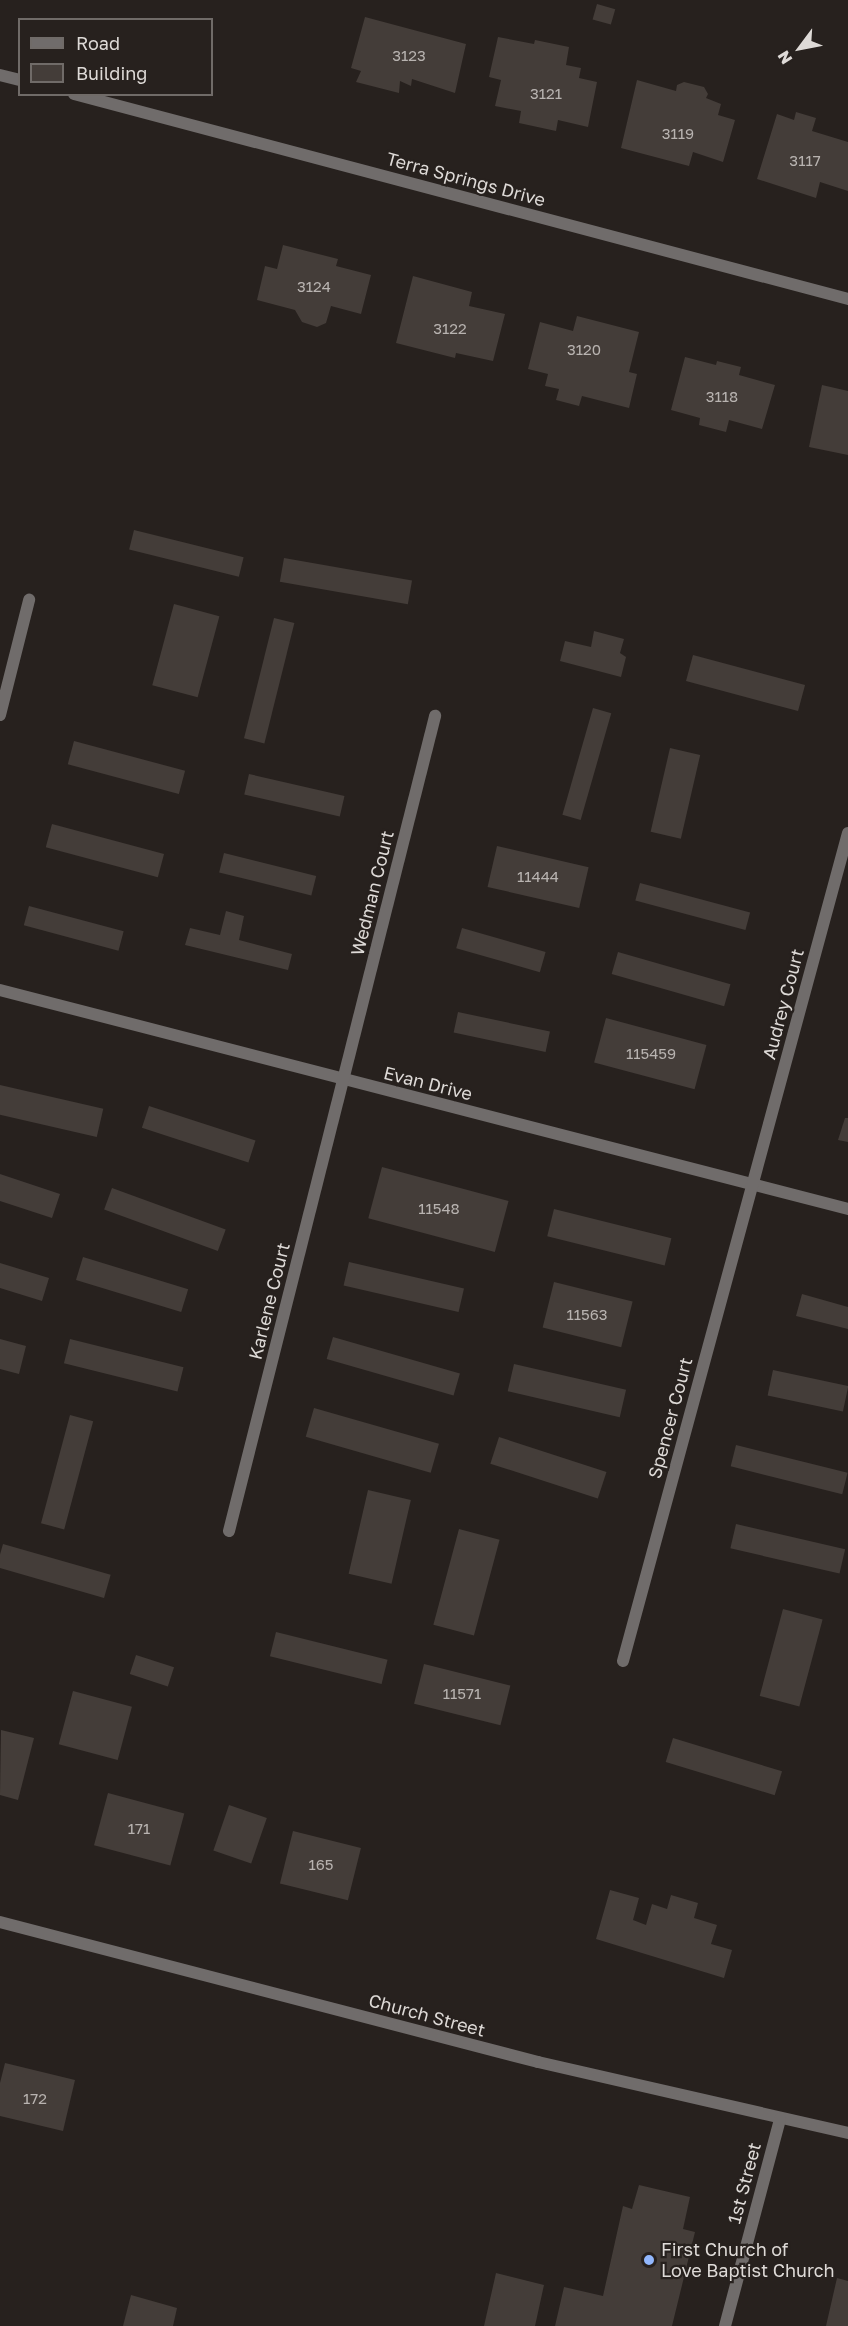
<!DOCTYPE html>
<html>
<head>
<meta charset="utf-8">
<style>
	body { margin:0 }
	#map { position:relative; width:848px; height:2326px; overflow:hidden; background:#27211e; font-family:"Golos Text",sans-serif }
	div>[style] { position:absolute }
	.building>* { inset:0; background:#443d39; transform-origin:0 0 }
	.street>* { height:12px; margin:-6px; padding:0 6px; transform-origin:6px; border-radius:6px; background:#706c6b }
	.dots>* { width:16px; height:16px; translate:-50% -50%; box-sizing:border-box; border:3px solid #27211e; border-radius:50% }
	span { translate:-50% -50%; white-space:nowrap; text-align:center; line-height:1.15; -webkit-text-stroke:4.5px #27211e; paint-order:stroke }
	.number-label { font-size:15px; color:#b8b3b0 }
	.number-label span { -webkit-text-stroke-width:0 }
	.street-label { font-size:18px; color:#dedad7 }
	.poi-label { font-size:18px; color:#dedad7 }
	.left { translate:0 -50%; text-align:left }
	.legend { position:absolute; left:18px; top:18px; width:195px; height:78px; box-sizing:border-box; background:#27211e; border:2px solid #706b68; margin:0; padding:8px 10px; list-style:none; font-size:18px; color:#dedad7 }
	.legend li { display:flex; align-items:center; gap:12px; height:30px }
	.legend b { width:30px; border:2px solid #706b68 }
	.north { position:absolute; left:770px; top:18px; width:60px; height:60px; -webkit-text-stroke:4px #27211e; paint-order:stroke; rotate:238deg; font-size:16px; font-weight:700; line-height:24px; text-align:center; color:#dedad7 }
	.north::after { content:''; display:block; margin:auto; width:21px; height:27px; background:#dedad7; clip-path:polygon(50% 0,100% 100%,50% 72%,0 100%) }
</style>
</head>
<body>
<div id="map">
	<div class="building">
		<div style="left:597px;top:4px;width:19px;height:16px;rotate:16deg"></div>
		<div style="clip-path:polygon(365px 17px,466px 44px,455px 93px,412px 79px,411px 86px,400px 81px,399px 93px,356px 82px,361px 71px,351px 68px)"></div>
		<div style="clip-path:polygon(498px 37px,534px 44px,535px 40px,569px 47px,566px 65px,581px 68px,579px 78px,597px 82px,588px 127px,558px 120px,556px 131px,519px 123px,521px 111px,495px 106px,501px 80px,489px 77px)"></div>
		<div style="clip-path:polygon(637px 80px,676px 91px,677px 85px,684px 82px,704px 87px,708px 94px,706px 98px,721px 104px,718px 115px,735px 120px,723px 162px,693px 152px,689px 166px,621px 148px)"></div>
		<div style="clip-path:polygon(796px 112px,816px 118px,812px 131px,848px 142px,848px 191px,820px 182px,816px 198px,757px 179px,777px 114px,794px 120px)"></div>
		<div style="clip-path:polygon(283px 245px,338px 259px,336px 266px,371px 275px,361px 314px,331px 306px,326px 323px,317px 327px,302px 322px,295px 310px,257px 300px,265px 266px,277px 269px)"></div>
		<div style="clip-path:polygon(413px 276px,472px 292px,469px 306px,505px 314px,493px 361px,456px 353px,455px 358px,396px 343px)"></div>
		<div style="clip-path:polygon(577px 316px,639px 332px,629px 372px,637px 374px,629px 408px,582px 396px,579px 406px,556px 400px,559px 389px,545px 386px,548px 374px,528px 369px,540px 322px,573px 331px)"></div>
		<div style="clip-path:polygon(685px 357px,716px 365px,717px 361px,741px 367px,739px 375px,775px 385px,762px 429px,729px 420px,726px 432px,699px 425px,700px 418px,671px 410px)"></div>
		<div style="clip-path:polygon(822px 385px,848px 391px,848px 455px,809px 447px)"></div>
		<div style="left:134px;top:530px;width:113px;height:20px;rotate:14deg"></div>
		<div style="left:284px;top:558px;width:130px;height:24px;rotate:10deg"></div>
		<div style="left:174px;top:604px;width:47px;height:84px;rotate:15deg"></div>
		<div style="left:274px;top:618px;width:21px;height:124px;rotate:14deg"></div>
		<div style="clip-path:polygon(594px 631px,624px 639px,620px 653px,626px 657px,621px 677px,560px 661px,565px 641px,591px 647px)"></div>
		<div style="left:693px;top:655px;width:116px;height:27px;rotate:15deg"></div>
		<div style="left:593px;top:708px;width:19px;height:111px;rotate:16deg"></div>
		<div style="left:74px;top:741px;width:115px;height:24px;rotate:15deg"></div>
		<div style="left:670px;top:748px;width:31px;height:86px;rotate:13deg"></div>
		<div style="left:249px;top:774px;width:98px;height:21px;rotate:13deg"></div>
		<div style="left:52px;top:824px;width:116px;height:24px;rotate:15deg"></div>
		<div style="left:497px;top:846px;width:94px;height:42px;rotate:13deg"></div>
		<div style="left:224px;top:853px;width:95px;height:20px;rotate:14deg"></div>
		<div style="left:640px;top:883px;width:114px;height:18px;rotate:15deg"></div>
		<div style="left:29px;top:906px;width:98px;height:20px;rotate:15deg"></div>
		<div style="clip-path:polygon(226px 911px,244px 916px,239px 940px,292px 954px,288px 970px,185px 945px,190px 928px,220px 935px)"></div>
		<div style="left:462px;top:928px;width:87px;height:21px;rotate:16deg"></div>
		<div style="left:618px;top:952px;width:117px;height:23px;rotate:16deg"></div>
		<div style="left:458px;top:1012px;width:94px;height:21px;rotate:12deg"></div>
		<div style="left:606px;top:1018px;width:104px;height:46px;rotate:15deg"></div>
		<div style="left:0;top:1085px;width:106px;height:29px;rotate:13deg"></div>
		<div style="left:149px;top:1106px;width:112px;height:23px;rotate:18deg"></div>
		<div style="clip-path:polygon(845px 1118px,848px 1118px,848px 1142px,838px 1140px)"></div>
		<div style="left:382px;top:1167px;width:131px;height:53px;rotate:15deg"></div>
		<div style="clip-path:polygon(0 1174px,60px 1194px,52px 1218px,0 1201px)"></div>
		<div style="left:112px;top:1188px;width:121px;height:23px;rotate:20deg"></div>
		<div style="left:554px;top:1209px;width:121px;height:28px;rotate:14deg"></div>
		<div style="left:83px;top:1257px;width:110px;height:24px;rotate:17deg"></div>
		<div style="left:349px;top:1262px;width:118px;height:24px;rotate:13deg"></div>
		<div style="clip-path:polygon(0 1263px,49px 1278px,42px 1301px,0 1288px)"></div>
		<div style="left:554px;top:1282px;width:81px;height:47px;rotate:14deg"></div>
		<div style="clip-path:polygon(802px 1294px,848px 1307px,848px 1329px,796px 1316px)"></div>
		<div style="left:333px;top:1337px;width:132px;height:23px;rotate:16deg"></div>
		<div style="clip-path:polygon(0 1339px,26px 1346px,19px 1374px,0 1369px)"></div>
		<div style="left:70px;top:1339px;width:117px;height:25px;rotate:14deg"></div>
		<div style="left:514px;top:1364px;width:115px;height:28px;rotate:13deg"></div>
		<div style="left:773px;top:1370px;width:77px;height:26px;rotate:12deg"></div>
		<div style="left:314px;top:1408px;width:130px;height:30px;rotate:16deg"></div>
		<div style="left:70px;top:1415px;width:24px;height:112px;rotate:15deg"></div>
		<div style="left:499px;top:1437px;width:113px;height:28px;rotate:18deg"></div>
		<div style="left:736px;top:1445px;width:115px;height:22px;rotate:14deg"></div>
		<div style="left:368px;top:1490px;width:44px;height:86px;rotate:13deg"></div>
		<div style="left:736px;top:1524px;width:112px;height:25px;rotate:13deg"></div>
		<div style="left:459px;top:1529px;width:42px;height:99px;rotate:15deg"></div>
		<div style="left:3px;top:1544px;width:112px;height:24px;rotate:16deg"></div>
		<div style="left:783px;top:1609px;width:41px;height:90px;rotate:15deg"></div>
		<div style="left:276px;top:1632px;width:115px;height:25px;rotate:14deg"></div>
		<div style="left:136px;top:1655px;width:40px;height:20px;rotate:18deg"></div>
		<div style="left:424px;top:1664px;width:89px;height:41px;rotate:14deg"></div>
		<div style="left:73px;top:1691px;width:61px;height:55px;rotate:15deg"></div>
		<div style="clip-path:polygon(1px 1730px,34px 1738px,18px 1800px,0 1795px)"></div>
		<div style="left:673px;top:1738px;width:114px;height:25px;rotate:17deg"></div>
		<div style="left:108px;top:1793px;width:79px;height:54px;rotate:15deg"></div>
		<div style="left:229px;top:1805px;width:40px;height:48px;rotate:19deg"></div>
		<div style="left:293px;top:1831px;width:70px;height:54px;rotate:14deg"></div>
		<div style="clip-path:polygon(610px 1890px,639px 1898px,633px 1920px,646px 1925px,652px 1904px,667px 1909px,671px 1895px,698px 1903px,694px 1918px,717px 1925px,711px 1944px,732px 1950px,724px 1978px,596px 1939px)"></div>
		<div style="clip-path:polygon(5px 2063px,75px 2080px,63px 2131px,0 2116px,0 2083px)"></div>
		<div style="clip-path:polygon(639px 2185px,690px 2197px,683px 2229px,695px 2232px,672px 2326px,555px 2326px,564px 2287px,603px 2296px,623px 2206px,632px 2209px)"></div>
		<div style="clip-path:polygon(496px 2273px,544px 2285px,535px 2326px,484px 2326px)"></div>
		<div style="clip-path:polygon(837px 2278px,848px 2281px,848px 2326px,826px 2326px)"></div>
		<div style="clip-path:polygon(131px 2295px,177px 2308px,173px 2326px,123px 2326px)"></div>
	</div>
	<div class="street">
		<div style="left:0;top:75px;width:21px;rotate:14deg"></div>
		<div style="left:74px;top:94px;width:801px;rotate:14.83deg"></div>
		<div style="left:0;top:715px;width:119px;rotate:-75.8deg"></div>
		<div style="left:0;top:990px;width:876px;rotate:14.48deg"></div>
		<div style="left:229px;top:1531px;width:841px;rotate:-75.81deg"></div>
		<div style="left:623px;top:1661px;width:858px;rotate:-74.8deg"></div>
		<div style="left:0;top:1922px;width:556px;rotate:14.59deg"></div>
		<div style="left:538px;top:2062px;width:318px;rotate:12.9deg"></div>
		<div style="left:725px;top:2326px;width:214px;rotate:-75.1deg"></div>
	</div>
	<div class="dots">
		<div style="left:649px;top:2260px;background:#92b7fd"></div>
	</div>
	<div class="number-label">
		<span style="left:409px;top:56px">3123</span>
		<span style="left:546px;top:94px">3121</span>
		<span style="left:678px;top:134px">3119</span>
		<span style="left:805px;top:161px">3117</span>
		<span style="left:314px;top:287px">3124</span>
		<span style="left:450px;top:329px">3122</span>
		<span style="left:584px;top:350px">3120</span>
		<span style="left:722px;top:397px">3118</span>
		<span style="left:538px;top:877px">11444</span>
		<span style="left:651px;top:1054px">115459</span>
		<span style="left:439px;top:1209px">11548</span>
		<span style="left:587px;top:1315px">11563</span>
		<span style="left:462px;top:1694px">11571</span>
		<span style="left:139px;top:1829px">171</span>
		<span style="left:321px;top:1865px">165</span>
		<span style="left:35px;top:2099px">172</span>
	</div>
	<div class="street-label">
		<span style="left:466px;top:179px;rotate:15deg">Terra Springs Drive</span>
		<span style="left:372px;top:893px;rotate:-76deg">Wedman Court</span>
		<span style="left:783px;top:1004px;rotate:-75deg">Audrey Court</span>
		<span style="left:428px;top:1083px;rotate:14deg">Evan Drive</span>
		<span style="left:269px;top:1301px;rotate:-76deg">Karlene Court</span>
		<span style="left:670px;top:1418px;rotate:-75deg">Spencer Court</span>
		<span style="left:427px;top:2015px;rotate:15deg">Church Street</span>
		<span style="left:744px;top:2183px;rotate:-75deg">1st Street</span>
	</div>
	<div class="poi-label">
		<span class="left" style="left:661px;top:2260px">First Church of<br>Love Baptist Church</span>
	</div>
	<ul class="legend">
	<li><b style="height:8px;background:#706c6b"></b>Road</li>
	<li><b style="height:16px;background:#443d39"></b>Building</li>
	</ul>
	<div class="north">N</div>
</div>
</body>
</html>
